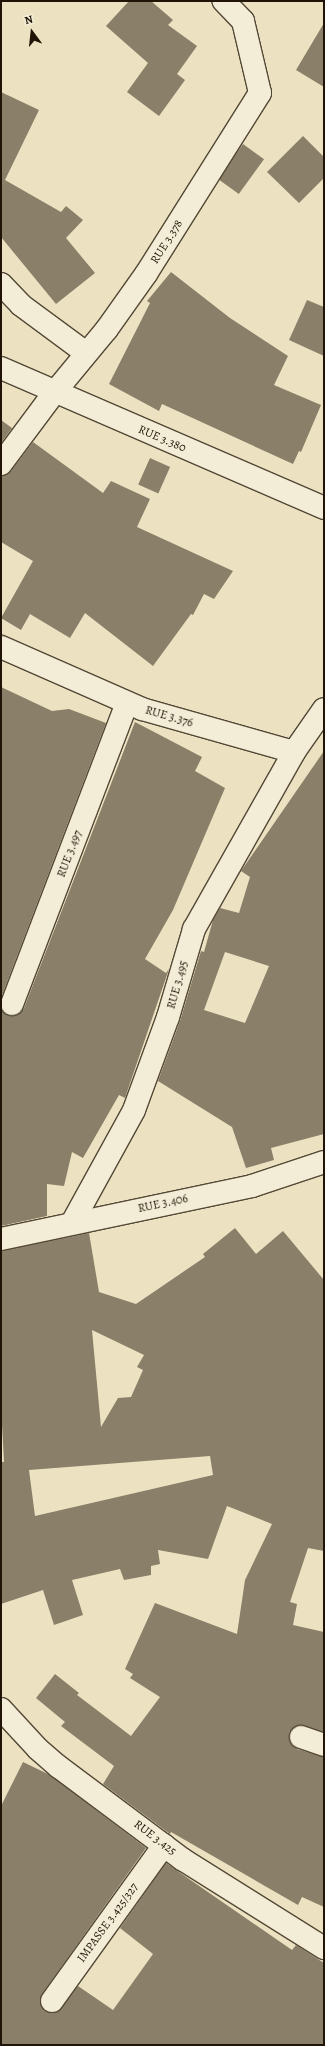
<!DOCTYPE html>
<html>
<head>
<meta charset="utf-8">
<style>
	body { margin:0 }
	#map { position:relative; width:325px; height:2046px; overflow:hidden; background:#ece2c2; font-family:Alegreya,serif }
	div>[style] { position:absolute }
	.building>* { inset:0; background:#8a7f68; transform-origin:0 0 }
	.roads { filter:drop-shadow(1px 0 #534835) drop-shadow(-1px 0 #534835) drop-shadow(0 1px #534835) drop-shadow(0 -1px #534835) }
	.minor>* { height:22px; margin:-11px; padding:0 11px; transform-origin:11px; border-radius:11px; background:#f3ecd7 }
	span { translate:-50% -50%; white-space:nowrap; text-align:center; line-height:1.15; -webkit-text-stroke:3px #f3ecd7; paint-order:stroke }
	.street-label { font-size:12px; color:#201406 }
	.frame { position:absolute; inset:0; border:2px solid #201406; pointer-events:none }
	.north { position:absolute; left:12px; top:12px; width:40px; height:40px; -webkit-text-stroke:3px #f3ecd7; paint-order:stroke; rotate:345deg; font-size:11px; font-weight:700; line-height:16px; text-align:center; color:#201406 }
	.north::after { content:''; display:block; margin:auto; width:14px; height:18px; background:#201406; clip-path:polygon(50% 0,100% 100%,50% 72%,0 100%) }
</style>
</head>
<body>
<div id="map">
	<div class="building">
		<div style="clip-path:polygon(129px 1px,151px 1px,173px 20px,168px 25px,197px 46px,177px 74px,185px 80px,159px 116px,127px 92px,148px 63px,106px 26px)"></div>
		<div style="clip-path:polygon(324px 23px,324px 87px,296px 70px)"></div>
		<div style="clip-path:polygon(1px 92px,39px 110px,5px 180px,61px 212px,66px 206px,83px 220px,66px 238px,95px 273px,56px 304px,1px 237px)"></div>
		<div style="clip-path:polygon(303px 136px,324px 157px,324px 178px,299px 203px,267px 172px)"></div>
		<div style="left:243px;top:144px;width:26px;height:43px;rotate:36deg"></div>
		<div style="clip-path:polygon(171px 272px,230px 318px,288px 356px,274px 385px,321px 405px,301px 452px,299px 451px,293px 464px,162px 404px,159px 411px,109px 384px,150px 303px,147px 301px)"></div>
		<div style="clip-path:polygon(307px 300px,324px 307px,324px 356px,289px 340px)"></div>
		<div style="clip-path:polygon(1px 420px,12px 428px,1px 443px)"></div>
		<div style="clip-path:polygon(33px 442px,103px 493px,111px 481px,150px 499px,137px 527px,233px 571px,214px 599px,204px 594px,193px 615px,191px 614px,153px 666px,85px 613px,70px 638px,30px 614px,21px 630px,1px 618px,33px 561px,1px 542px,1px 476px,11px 471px)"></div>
		<div style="left:150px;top:458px;width:22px;height:29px;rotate:24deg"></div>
		<div style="clip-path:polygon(1px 687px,52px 711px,69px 709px,106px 723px,1px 998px)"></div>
		<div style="clip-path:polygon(135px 722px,202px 757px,195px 771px,225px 788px,173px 910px,145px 959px,166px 973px,169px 969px,125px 1098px,119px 1095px,83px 1158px,72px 1152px,64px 1186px,47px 1184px,47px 1216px,1px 1226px,1px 1009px,7px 1015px,14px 1016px,24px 1008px)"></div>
		<div style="clip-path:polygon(evenodd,324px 751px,324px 1134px,271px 1148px,274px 1160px,246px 1168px,232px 1127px,158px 1081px,180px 1021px,201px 951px,204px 952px,213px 920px,220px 908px,239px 913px,250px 877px,241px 871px,324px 751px,225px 952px,269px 966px,245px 1023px,204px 1010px,225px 952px)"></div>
		<div style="clip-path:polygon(evenodd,235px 1228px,256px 1254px,283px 1231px,324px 1280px,324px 1551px,308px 1548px,290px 1602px,297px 1604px,293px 1625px,324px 1632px,324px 1732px,298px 1725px,289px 1733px,289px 1739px,297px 1749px,324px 1757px,324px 1907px,302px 1897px,298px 1905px,171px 1832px,170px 1834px,103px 1784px,114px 1766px,61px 1726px,65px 1722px,36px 1698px,55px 1674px,79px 1693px,77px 1695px,131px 1736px,160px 1697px,130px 1678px,133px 1674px,125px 1669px,155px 1603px,237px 1634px,245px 1580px,272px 1524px,227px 1506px,208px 1559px,158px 1550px,160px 1564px,151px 1566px,151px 1575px,124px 1580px,120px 1569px,72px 1580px,83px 1615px,54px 1625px,43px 1590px,1px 1604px,1px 1462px,4px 1462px,1px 1406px,1px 1251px,89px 1233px,99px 1292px,136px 1304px,205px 1257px,203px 1254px,235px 1228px,92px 1330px,144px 1355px,137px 1367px,143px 1370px,131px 1397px,118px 1398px,101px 1427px,92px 1330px,235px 1228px,210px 1456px,213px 1475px,35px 1516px,29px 1470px,210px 1456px)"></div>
		<div style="clip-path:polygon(23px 1762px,50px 1775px,146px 1848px,42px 1994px,40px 2000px,44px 2011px,57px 2012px,78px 1986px,113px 2010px,153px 1954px,120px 1928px,166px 1863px,292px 1950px,296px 1945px,324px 1963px,324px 2045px,1px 2045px,1px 1806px)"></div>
	</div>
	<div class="roads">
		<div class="minor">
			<div style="left:1px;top:284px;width:29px;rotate:46deg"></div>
			<div style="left:21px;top:305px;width:81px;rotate:36.4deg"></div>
			<div style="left:1px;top:368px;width:352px;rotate:23.4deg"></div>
			<div style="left:1px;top:464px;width:89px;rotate:-53.3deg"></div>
			<div style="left:54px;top:393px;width:83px;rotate:-50.4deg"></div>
			<div style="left:107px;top:329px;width:67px;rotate:-54.7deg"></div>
			<div style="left:146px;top:274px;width:214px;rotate:-57.8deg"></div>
			<div style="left:260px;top:93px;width:74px;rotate:-103.3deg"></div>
			<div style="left:243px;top:21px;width:28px;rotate:-134deg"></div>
			<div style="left:1px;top:647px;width:154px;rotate:23.7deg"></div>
			<div style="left:142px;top:709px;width:158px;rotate:15.8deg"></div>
			<div style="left:294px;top:752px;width:52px;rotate:-55.1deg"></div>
			<div style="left:12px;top:1004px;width:322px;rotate:-69.1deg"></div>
			<div style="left:72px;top:1223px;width:129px;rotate:-61.2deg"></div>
			<div style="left:134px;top:1110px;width:99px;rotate:-69.9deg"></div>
			<div style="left:168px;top:1017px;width:92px;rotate:-73.5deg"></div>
			<div style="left:194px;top:929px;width:203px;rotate:-60.5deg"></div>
			<div style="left:1px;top:1239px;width:257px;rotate:-11.9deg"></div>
			<div style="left:252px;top:1186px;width:76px;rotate:-18.4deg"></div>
			<div style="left:1px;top:1709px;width:54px;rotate:47.2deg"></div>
			<div style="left:38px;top:1749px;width:28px;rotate:41deg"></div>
			<div style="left:59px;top:1767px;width:154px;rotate:36.8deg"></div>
			<div style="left:182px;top:1859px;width:168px;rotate:32.1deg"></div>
			<div style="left:301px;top:1737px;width:24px;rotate:19deg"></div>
			<div style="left:52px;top:2001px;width:192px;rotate:-54.3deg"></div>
		</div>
	</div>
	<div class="street-label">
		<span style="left:167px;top:242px;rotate:-58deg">RUE 3.378</span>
		<span style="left:162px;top:439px;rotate:23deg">RUE 3.380</span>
		<span style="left:169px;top:717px;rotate:16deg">RUE 3.376</span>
		<span style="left:70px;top:854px;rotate:-69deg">RUE 3.497</span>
		<span style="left:178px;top:985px;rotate:-74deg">RUE 3.495</span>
		<span style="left:163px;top:1204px;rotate:-12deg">RUE 3.406</span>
		<span style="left:155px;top:1838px;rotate:37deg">RUE 3.425</span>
		<span style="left:108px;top:1923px;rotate:-54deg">IMPASSE 3.425/327</span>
	</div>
	<div class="frame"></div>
	<div class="north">N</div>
</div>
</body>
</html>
